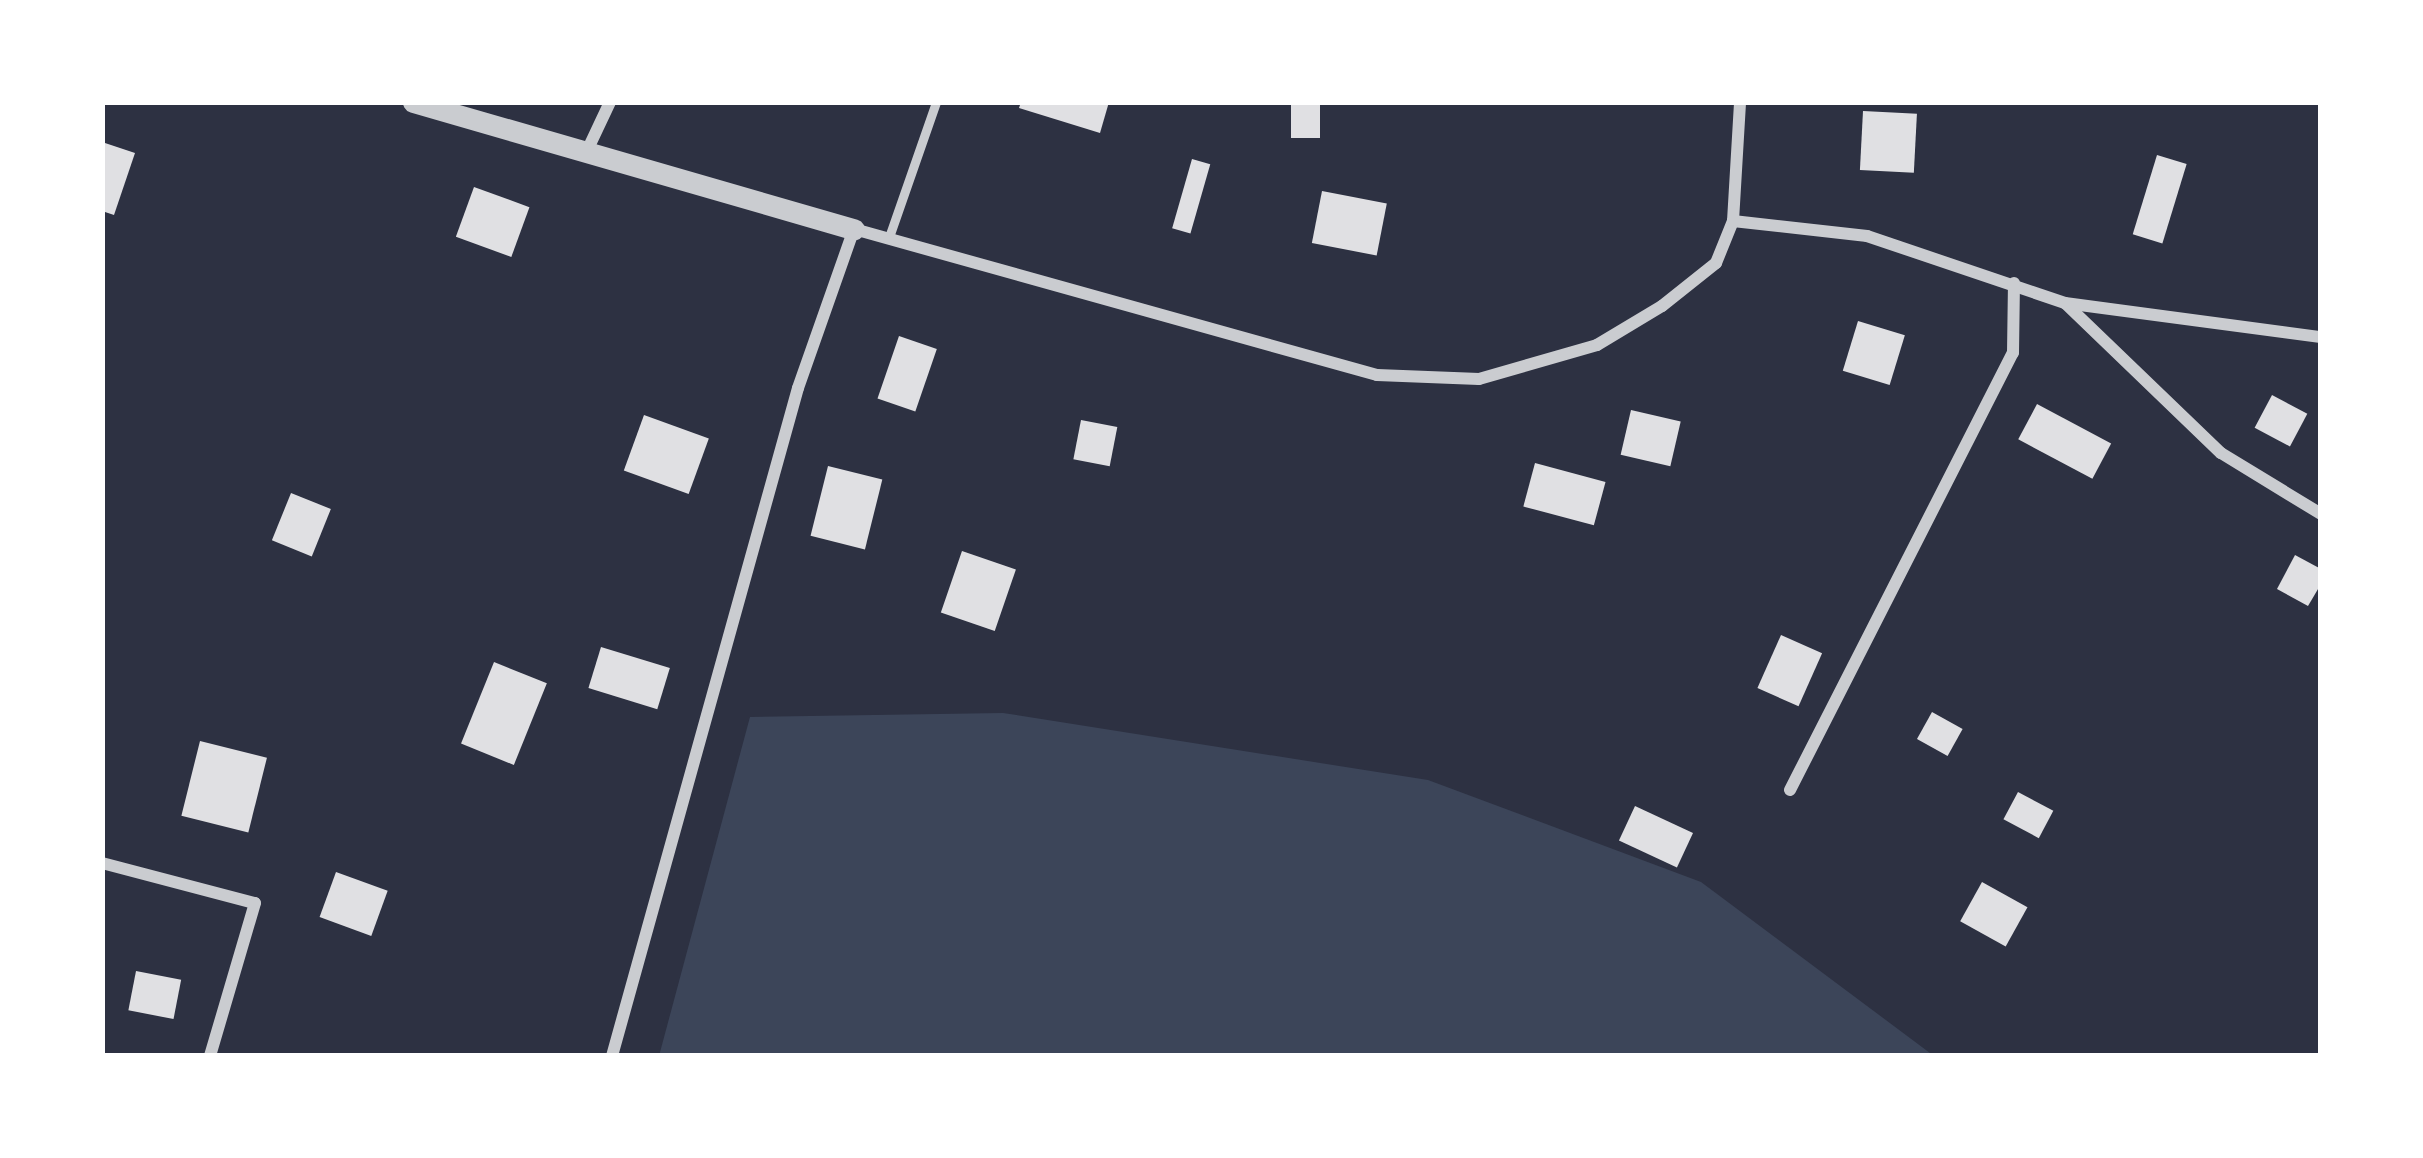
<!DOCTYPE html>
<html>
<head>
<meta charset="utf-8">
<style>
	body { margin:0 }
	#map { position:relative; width:2423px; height:1158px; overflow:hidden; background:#2d3142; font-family:"Playfair Display",serif }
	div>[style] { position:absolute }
	.green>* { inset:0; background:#3c4559 }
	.building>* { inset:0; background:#e0e0e3; transform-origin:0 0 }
	.service>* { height:9px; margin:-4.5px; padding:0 4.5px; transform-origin:4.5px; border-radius:4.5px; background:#caccd0 }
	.minor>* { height:12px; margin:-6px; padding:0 6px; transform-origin:6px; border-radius:6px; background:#caccd0 }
	.tertiary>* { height:21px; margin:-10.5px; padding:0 10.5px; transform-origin:10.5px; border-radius:10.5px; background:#caccd0 }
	span { translate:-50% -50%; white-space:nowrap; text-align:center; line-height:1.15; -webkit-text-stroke:12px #fff; paint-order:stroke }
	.frame { position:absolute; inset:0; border:105px solid #fff; pointer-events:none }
</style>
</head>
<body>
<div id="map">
	<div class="green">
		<div style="clip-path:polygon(1003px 713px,1428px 780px,1701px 882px,1934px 1056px,659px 1056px,750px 717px)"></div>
	</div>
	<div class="building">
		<div style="clip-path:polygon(1021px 102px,1109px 102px,1100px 133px,1019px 108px)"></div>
		<div style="left:1291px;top:102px;width:29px;height:36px"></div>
		<div style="left:1863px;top:111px;width:54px;height:59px;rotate:3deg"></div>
		<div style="clip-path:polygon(102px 142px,135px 153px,114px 215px,102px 211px)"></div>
		<div style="left:2157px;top:155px;width:31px;height:83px;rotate:17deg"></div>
		<div style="left:1192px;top:159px;width:19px;height:72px;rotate:16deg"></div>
		<div style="left:474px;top:187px;width:59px;height:53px;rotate:20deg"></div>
		<div style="left:1322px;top:191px;width:66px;height:53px;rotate:11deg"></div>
		<div style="left:1858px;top:321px;width:49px;height:52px;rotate:17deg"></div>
		<div style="left:899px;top:336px;width:40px;height:66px;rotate:19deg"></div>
		<div style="left:2272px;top:395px;width:40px;height:37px;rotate:28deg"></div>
		<div style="left:2037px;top:404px;width:84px;height:40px;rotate:28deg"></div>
		<div style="left:1631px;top:410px;width:51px;height:46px;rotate:13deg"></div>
		<div style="left:644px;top:415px;width:69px;height:59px;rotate:20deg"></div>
		<div style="left:1081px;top:420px;width:37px;height:40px;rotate:11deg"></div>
		<div style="left:1535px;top:463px;width:73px;height:45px;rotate:15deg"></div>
		<div style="left:828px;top:466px;width:56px;height:72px;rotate:14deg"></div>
		<div style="left:291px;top:493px;width:43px;height:51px;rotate:22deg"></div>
		<div style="left:962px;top:551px;width:57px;height:65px;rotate:19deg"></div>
		<div style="clip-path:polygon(2295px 555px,2321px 569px,2321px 584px,2308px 606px,2277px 589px)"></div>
		<div style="left:1781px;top:635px;width:45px;height:58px;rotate:24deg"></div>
		<div style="left:601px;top:647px;width:72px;height:43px;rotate:17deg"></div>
		<div style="left:494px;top:662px;width:57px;height:88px;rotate:22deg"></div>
		<div style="left:1932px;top:712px;width:35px;height:31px;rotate:29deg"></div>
		<div style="left:200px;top:741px;width:69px;height:77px;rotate:14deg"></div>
		<div style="left:2018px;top:792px;width:40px;height:31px;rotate:28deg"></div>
		<div style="left:1635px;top:806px;width:64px;height:38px;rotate:25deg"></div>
		<div style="left:336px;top:872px;width:55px;height:48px;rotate:20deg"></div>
		<div style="left:1982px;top:882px;width:52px;height:45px;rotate:29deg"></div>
		<div style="left:136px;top:971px;width:46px;height:40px;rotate:11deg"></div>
	</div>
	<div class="service">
		<div style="left:889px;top:237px;width:143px;rotate:-70.8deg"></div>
	</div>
	<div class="minor">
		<div style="left:586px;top:153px;width:56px;rotate:-64.8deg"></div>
		<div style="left:1733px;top:221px;width:135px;rotate:6.4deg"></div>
		<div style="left:1867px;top:236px;width:209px;rotate:18.7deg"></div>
		<div style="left:2065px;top:303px;width:258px;rotate:7.6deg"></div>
		<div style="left:2066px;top:304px;width:215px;rotate:43.9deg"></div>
		<div style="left:2221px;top:453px;width:117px;rotate:31.4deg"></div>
		<div style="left:1790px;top:790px;width:491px;rotate:-63deg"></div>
		<div style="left:2013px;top:353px;width:70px;rotate:-89.2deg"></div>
		<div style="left:102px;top:863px;width:158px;rotate:14.7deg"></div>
		<div style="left:255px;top:903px;width:159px;rotate:106.4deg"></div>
		<div style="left:612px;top:1056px;width:693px;rotate:-74.44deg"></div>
		<div style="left:798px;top:388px;width:169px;rotate:-70.6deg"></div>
		<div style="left:854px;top:229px;width:543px;rotate:15.6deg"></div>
		<div style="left:1377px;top:375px;width:102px;rotate:2.2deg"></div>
		<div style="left:1479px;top:379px;width:123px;rotate:-16.1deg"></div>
		<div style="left:1597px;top:345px;width:76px;rotate:-31deg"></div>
		<div style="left:1662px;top:306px;width:69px;rotate:-38.5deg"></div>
		<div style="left:1716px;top:263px;width:45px;rotate:-68deg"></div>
		<div style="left:1733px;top:221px;width:119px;rotate:-86.6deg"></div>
	</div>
	<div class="tertiary">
		<div style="left:413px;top:102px;width:459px;rotate:16.1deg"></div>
	</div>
	<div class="frame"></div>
</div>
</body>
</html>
